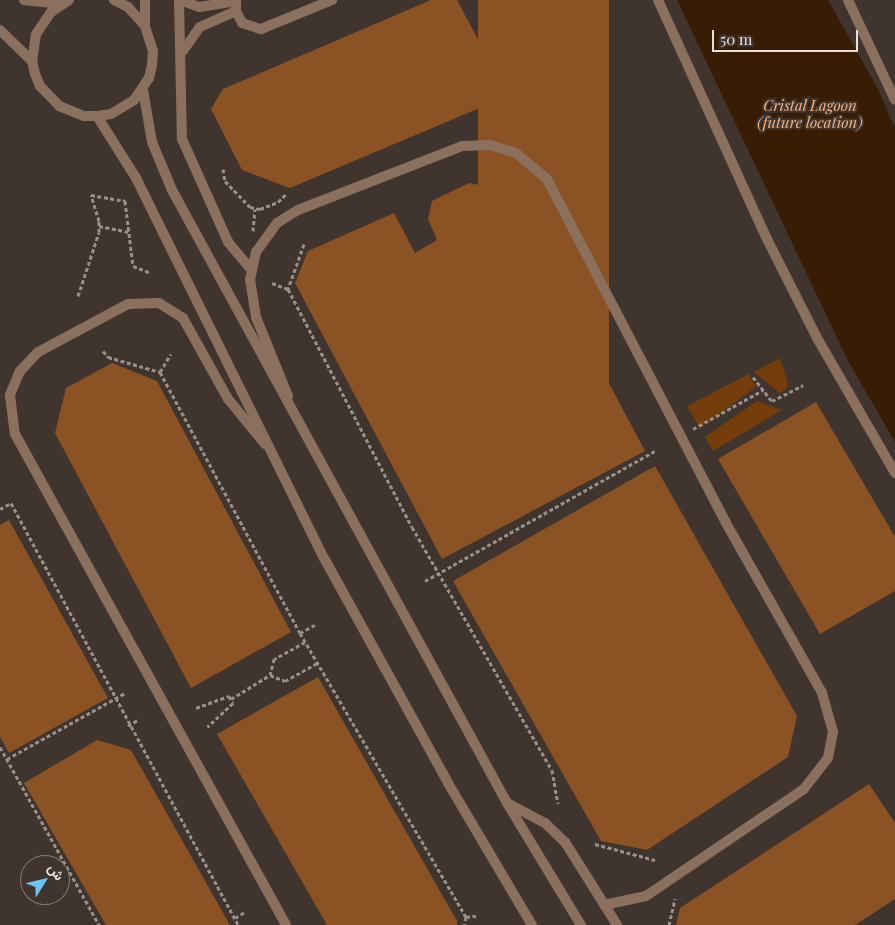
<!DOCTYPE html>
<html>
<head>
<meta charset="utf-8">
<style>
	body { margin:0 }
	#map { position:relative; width:895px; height:925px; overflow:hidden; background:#40352e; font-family:"Playfair Display",Vazirmatn,serif }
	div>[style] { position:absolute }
	.green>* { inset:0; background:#743d0a }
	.water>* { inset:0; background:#391c04 }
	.building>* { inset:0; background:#8b5224; transform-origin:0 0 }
	.path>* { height:3px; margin-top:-1.5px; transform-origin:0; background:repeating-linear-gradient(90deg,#99908a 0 4px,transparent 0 6.5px) }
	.service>* { height:10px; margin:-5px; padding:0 5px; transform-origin:5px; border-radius:5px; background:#8a705d }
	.minor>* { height:10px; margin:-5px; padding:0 5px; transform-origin:5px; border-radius:5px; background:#8a705d }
	.tertiary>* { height:10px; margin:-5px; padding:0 5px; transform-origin:5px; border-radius:5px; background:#8a705d }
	span { translate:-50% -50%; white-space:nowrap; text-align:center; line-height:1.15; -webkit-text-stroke:4px #40352e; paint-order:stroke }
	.water-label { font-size:15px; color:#f8b483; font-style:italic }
	.north { position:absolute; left:20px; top:855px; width:50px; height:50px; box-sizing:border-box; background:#40352e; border:1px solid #837973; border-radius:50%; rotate:54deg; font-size:14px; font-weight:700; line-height:20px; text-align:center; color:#e7e0db }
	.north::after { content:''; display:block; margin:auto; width:18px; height:22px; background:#6ec2f3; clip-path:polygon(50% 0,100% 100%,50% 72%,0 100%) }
	.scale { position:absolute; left:712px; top:30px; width:146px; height:22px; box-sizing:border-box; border:2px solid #e7e0db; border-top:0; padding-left:6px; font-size:15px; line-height:18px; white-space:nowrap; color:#e7e0db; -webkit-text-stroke:4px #40352e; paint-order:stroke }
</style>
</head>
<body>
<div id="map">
	<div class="green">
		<div style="clip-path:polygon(780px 358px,788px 384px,786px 390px,780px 393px,754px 372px)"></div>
		<div style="clip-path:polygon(749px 374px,756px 387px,700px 428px,687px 406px)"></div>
		<div style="clip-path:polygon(757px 401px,782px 410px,713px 451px,705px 437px)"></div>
	</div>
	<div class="water">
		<div style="clip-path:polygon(677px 0,828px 0,878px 89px,895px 129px,895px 442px,848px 361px)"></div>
	</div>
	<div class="building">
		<div style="clip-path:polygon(431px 0,457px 0,508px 96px,290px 188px,242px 170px,211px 109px,223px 89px)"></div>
		<div style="left:478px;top:0;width:131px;height:457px"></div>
		<div style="clip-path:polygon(469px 183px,484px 186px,498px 204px,510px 197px,645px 451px,442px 559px,295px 283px,308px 251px,394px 213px,415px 253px,437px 240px,428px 219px,432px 201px)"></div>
		<div style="clip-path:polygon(112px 363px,157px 381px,291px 632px,191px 688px,55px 433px,66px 388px)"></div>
		<div style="clip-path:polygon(816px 402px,895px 537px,895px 591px,820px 634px,718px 459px)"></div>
		<div style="clip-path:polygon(655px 466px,797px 716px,788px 757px,647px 850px,601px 841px,453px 581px)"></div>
		<div style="clip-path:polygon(9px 520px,108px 698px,9px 753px,0 737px,0 525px)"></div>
		<div style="clip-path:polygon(318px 677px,457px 921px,457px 925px,327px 925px,217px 734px)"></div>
		<div style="clip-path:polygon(97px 740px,131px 750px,230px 925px,106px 925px,24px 783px)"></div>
		<div style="clip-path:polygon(869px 784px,895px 823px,895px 899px,855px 925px,676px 925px,680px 908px)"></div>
	</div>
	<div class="path">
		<div style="left:223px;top:169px;width:12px;rotate:81deg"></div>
		<div style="left:225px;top:181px;width:36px;rotate:46deg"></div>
		<div style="left:250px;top:207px;width:10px;rotate:11deg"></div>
		<div style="left:260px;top:209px;width:19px;rotate:-21deg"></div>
		<div style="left:278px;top:202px;width:11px;rotate:-45deg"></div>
		<div style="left:91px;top:195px;width:35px;rotate:10deg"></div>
		<div style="left:125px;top:201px;width:65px;rotate:83deg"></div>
		<div style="left:133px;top:266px;width:17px;rotate:21deg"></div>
		<div style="left:99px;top:226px;width:31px;rotate:11deg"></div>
		<div style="left:253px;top:231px;width:22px;rotate:-85deg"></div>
		<div style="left:304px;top:244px;width:48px;rotate:109.6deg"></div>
		<div style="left:288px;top:289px;width:268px;rotate:62.5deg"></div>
		<div style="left:412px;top:527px;width:280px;rotate:60.1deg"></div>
		<div style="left:552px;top:770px;width:34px;rotate:80deg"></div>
		<div style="left:272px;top:283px;width:17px;rotate:21deg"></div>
		<div style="left:78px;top:296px;width:67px;rotate:-71.8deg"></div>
		<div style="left:99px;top:232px;width:11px;rotate:-90deg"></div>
		<div style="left:99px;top:221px;width:27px;rotate:-107deg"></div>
		<div style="left:103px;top:351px;width:8px;rotate:50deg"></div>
		<div style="left:108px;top:357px;width:54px;rotate:16.1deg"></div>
		<div style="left:160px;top:372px;width:296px;rotate:61.8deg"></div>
		<div style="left:300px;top:633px;width:329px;rotate:59.7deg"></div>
		<div style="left:466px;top:917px;width:8px;rotate:104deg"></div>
		<div style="left:160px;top:372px;width:21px;rotate:-59deg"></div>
		<div style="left:753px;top:377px;width:31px;rotate:52deg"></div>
		<div style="left:772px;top:401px;width:35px;rotate:-27deg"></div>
		<div style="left:693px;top:429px;width:80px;rotate:-29.1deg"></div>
		<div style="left:0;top:509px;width:13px;rotate:-29deg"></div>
		<div style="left:11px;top:503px;width:479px;rotate:61.7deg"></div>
		<div style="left:425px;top:581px;width:266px;rotate:-29.5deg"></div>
		<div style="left:300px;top:633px;width:18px;rotate:-29deg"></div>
		<div style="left:305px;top:642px;width:35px;rotate:151deg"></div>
		<div style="left:274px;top:659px;width:16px;rotate:104deg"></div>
		<div style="left:270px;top:675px;width:16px;rotate:22deg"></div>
		<div style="left:285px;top:681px;width:37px;rotate:-29deg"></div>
		<div style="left:231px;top:699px;width:46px;rotate:-31.6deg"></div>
		<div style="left:196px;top:708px;width:35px;rotate:-20deg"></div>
		<div style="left:229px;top:696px;width:8px;rotate:60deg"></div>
		<div style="left:233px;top:703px;width:35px;rotate:137deg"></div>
		<div style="left:128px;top:726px;width:13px;rotate:-32deg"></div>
		<div style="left:0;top:747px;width:204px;rotate:60.9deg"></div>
		<div style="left:7px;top:759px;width:135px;rotate:-29.2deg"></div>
		<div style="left:595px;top:844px;width:62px;rotate:14.9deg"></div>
		<div style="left:466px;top:917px;width:10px;rotate:-6deg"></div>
		<div style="left:235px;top:918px;width:12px;rotate:-31deg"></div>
		<div style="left:669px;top:925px;width:27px;rotate:-77deg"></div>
	</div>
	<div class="service">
		<div style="left:180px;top:0;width:20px;rotate:20deg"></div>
		<div style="left:199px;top:7px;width:37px;rotate:-9deg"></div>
		<div style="left:236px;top:0;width:11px;rotate:90deg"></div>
		<div style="left:236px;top:11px;width:13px;rotate:63deg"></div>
		<div style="left:242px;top:23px;width:20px;rotate:18deg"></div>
		<div style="left:261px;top:29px;width:77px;rotate:-22.2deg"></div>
		<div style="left:183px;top:51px;width:29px;rotate:-55deg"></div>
		<div style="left:200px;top:27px;width:39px;rotate:-24deg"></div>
	</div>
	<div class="minor">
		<div style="left:179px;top:0;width:139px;rotate:88.8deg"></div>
		<div style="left:182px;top:139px;width:113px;rotate:65.9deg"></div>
		<div style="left:228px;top:242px;width:34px;rotate:50deg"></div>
		<div style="left:658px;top:0;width:263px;rotate:65.5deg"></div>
		<div style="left:767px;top:239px;width:111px;rotate:63.2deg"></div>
		<div style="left:817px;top:338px;width:156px;rotate:60deg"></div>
		<div style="left:848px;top:0;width:110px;rotate:64.8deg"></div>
		<div style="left:145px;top:26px;width:26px;rotate:-90deg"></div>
		<div style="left:288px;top:396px;width:85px;rotate:-112.1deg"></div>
		<div style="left:256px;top:317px;width:37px;rotate:-99deg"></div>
		<div style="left:250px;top:280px;width:29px;rotate:-78deg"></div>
		<div style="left:256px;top:252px;width:36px;rotate:-54deg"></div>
		<div style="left:277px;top:223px;width:25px;rotate:-32deg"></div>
		<div style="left:298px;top:210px;width:176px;rotate:-21.3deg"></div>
		<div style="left:462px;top:146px;width:28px;rotate:-2deg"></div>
		<div style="left:490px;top:145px;width:27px;rotate:17deg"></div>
		<div style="left:516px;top:153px;width:40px;rotate:40deg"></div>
		<div style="left:547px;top:179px;width:388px;rotate:62.5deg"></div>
		<div style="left:726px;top:523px;width:195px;rotate:60.5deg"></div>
		<div style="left:822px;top:693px;width:41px;rotate:74.2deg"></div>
		<div style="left:833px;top:732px;width:26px;rotate:101deg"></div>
		<div style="left:828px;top:758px;width:39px;rotate:128deg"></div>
		<div style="left:804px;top:789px;width:191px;rotate:145.9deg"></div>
		<div style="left:646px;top:896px;width:43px;rotate:167.9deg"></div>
		<div style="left:265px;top:444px;width:58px;rotate:-129.4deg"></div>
		<div style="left:228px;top:399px;width:93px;rotate:-119.1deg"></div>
		<div style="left:183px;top:318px;width:28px;rotate:-148deg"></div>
		<div style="left:159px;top:303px;width:31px;rotate:178deg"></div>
		<div style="left:128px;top:304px;width:102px;rotate:151.9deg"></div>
		<div style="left:38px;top:352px;width:26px;rotate:133deg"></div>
		<div style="left:20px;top:371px;width:26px;rotate:113deg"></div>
		<div style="left:10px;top:395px;width:39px;rotate:83deg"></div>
		<div style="left:15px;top:434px;width:561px;rotate:61.1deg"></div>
		<div style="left:507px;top:803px;width:43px;rotate:27.8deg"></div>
		<div style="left:545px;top:823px;width:28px;rotate:44deg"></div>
		<div style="left:565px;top:842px;width:98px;rotate:57.9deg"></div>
	</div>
	<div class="tertiary">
		<div style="left:24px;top:0;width:38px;rotate:6deg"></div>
		<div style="left:69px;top:0;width:22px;rotate:146deg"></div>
		<div style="left:51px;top:12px;width:27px;rotate:124deg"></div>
		<div style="left:36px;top:34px;width:27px;rotate:98deg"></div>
		<div style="left:32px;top:61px;width:13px;rotate:77deg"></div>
		<div style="left:35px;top:74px;width:13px;rotate:67deg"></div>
		<div style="left:40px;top:86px;width:28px;rotate:46deg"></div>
		<div style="left:59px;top:106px;width:27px;rotate:22deg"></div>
		<div style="left:84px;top:116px;width:13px"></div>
		<div style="left:97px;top:116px;width:14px;rotate:-8deg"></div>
		<div style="left:111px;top:114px;width:27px;rotate:-31deg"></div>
		<div style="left:134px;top:100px;width:27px;rotate:-56deg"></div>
		<div style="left:149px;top:78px;width:13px;rotate:-77deg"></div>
		<div style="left:152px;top:65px;width:14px;rotate:-86deg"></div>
		<div style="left:153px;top:51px;width:26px;rotate:-108deg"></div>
		<div style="left:145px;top:26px;width:25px;rotate:-132deg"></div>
		<div style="left:128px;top:7px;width:16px;rotate:-153deg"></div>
		<div style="left:0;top:30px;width:45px;rotate:44.1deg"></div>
		<div style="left:143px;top:90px;width:53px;rotate:80.2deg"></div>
		<div style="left:152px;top:142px;width:52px;rotate:67.4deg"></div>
		<div style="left:172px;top:190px;width:699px;rotate:61.34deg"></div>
		<div style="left:507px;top:803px;width:143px;rotate:58.8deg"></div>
		<div style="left:97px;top:116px;width:73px;rotate:57.8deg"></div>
		<div style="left:136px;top:178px;width:424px;rotate:63.7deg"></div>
		<div style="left:324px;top:558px;width:257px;rotate:61.1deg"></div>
		<div style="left:448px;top:783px;width:165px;rotate:59.4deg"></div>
	</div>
	<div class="water-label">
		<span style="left:810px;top:114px">Cristal Lagoon<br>(future location)</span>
	</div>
	<div class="north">ش</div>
	<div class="scale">50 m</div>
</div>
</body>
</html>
